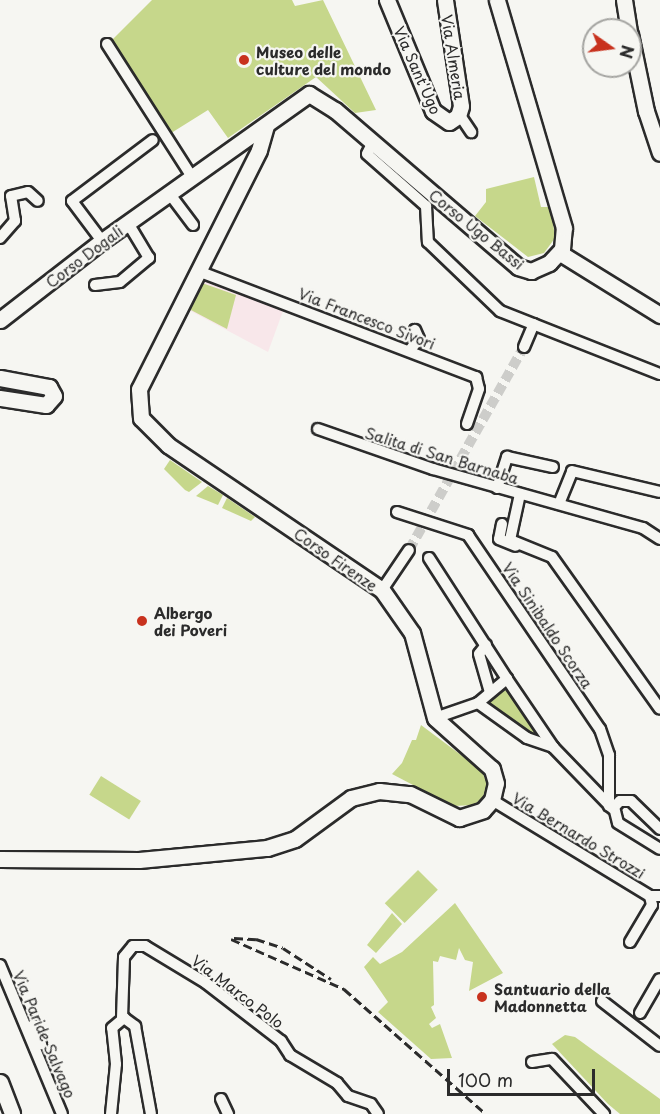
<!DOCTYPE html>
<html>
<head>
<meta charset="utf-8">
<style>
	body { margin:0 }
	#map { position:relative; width:660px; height:1114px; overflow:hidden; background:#f6f6f2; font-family:"Playpen Sans",sans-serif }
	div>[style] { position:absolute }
	.built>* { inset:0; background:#f8e7ea }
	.green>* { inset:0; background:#c6d78b; transform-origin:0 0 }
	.street-tunnel>* { height:10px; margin-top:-5px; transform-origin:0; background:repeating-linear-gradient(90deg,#cdcdca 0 10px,transparent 0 15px) }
	.roads { filter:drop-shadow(2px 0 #2b2b2b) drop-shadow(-2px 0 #2b2b2b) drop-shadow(0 2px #2b2b2b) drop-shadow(0 -2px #2b2b2b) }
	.street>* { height:10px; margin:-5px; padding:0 5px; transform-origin:5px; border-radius:5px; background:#f6f6f2 }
	.secondary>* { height:15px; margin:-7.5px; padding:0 7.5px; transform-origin:7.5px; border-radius:7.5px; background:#f6f6f2 }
	.rail>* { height:3px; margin-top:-1.5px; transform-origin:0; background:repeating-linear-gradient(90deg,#2b2b2b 0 9px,transparent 0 13.5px) }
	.dots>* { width:16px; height:16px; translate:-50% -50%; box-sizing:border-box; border:3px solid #f6f6f2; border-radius:50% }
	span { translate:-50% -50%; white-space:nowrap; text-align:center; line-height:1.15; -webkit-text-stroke:4.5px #f6f6f2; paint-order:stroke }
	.poi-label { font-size:15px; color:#2b2b2b; font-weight:700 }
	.left { translate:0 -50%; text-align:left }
	.street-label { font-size:15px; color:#2b2b2b }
	.north { position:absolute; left:582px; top:18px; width:60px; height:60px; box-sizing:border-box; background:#f6f6f2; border:2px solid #a5a5a2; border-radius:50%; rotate:104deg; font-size:16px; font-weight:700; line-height:24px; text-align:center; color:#2b2b2b }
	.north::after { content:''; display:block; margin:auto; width:21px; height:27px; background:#c8321e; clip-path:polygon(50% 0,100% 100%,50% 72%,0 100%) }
	.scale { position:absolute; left:447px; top:1069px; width:148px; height:27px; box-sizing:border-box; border:3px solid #2b2b2b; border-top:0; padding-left:8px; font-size:18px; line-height:21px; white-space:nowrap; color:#2b2b2b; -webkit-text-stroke:4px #f6f6f2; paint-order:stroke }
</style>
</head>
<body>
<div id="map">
	<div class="built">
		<div style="clip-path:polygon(201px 280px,283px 311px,268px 352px,187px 309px)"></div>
	</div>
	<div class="green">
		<div style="clip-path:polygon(152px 0,292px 0,295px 6px,323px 0,376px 110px,355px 113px,316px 77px,228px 138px,208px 110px,168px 135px,137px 79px,110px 42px)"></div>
		<div style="clip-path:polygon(534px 177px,541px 207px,551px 207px,555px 238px,544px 253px,528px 257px,475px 216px,486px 202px,486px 189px)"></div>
		<div style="clip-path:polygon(202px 283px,236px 295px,227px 329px,189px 309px)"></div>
		<div style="clip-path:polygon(170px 460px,202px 482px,189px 492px,185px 490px,164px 469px)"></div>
		<div style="clip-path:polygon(208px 486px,223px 495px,218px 505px,196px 496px)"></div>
		<div style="clip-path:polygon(227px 498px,255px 517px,251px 521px,222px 508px)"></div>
		<div style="clip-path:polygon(509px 689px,537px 730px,532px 736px,489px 706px,489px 697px)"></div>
		<div style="clip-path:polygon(421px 725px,481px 770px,487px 783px,483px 797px,474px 805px,453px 806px,392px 774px,402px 763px,412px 740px,416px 740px)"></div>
		<div style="left:101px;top:776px;width:47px;height:22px;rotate:32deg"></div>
		<div style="left:418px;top:870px;width:28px;height:47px;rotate:45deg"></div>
		<div style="clip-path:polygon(455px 903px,503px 973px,469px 991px,473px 962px,465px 960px,459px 948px,456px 960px,440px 956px,438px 962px,433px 961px,434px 1005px,431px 1007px,436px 1018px,429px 1024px,432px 1028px,440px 1024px,452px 1058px,431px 1059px,378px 1012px,388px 1002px,364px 967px,373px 957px,380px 964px,402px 952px)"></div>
		<div style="clip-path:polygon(392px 913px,402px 924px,376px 953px,367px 945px)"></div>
		<div style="clip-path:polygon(565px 1035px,575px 1037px,660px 1099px,660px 1114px,620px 1114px,608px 1104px,552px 1044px)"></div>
	</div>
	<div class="street-tunnel">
		<div style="left:409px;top:550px;width:233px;rotate:-60.5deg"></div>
	</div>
	<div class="roads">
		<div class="street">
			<div style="left:107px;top:44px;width:158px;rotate:57.4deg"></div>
			<div style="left:459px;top:114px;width:22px;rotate:56deg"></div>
			<div style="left:373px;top:142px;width:13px;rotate:117deg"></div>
			<div style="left:367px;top:154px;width:79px;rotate:41.4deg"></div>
			<div style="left:426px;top:206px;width:36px;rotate:87deg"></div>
			<div style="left:428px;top:242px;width:100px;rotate:43.8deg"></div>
			<div style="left:500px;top:311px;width:172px;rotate:21.5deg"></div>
			<div style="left:169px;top:193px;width:40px;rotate:53deg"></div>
			<div style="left:0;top:238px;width:23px;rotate:-49deg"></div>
			<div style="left:15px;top:221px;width:25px;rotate:-99deg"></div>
			<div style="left:11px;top:196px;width:17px;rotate:-13deg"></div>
			<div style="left:28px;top:192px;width:13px;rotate:42deg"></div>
			<div style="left:102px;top:241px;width:50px;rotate:-126.9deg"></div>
			<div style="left:72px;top:201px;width:101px;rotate:-37deg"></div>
			<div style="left:198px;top:271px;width:298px;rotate:20.9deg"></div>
			<div style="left:476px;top:377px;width:12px;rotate:76deg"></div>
			<div style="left:479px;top:389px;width:37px;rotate:109deg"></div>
			<div style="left:95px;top:285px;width:25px;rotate:-7deg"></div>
			<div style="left:120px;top:282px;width:38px;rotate:-40deg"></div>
			<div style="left:149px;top:258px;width:41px;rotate:-121deg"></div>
			<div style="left:524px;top:347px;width:25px;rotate:-67deg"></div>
			<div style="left:410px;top:350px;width:14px;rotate:-51deg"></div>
			<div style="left:419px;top:339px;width:10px;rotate:-114deg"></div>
			<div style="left:318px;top:429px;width:122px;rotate:19.2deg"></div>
			<div style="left:433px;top:469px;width:218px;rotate:15.7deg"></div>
			<div style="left:643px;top:528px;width:20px;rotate:33deg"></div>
			<div style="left:497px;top:488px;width:33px;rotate:-72deg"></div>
			<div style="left:507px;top:457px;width:47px;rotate:12.3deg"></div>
			<div style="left:520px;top:494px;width:47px;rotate:102.3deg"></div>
			<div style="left:510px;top:540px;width:45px;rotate:22deg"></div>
			<div style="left:552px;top:557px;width:186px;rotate:54.6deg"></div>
			<div style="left:559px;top:504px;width:35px;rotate:-68deg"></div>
			<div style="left:572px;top:471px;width:90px;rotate:13.4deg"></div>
			<div style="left:397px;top:512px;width:75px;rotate:17.9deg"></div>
			<div style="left:468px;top:535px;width:235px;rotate:55.8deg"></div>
			<div style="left:600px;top:729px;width:28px;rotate:71deg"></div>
			<div style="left:609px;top:755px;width:51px;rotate:90deg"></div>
			<div style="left:502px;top:524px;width:15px;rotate:101deg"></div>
			<div style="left:499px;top:539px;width:18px;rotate:22deg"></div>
			<div style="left:429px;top:558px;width:144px;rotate:57.2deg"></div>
			<div style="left:382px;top:590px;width:48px;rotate:-56deg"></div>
			<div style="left:486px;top:645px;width:11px;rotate:128deg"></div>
			<div style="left:479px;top:654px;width:40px;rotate:74deg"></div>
			<div style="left:478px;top:703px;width:60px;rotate:35.5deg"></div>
			<div style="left:527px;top:738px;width:28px;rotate:19deg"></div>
			<div style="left:553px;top:747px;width:85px;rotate:46deg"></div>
			<div style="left:435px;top:718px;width:46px;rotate:-19.2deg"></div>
			<div style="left:478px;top:703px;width:38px;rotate:-40deg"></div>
			<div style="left:507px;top:679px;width:82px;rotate:55.9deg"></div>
			<div style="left:492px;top:800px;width:185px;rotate:31.3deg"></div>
			<div style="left:650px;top:896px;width:10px"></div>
			<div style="left:660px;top:829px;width:40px;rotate:-136deg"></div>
			<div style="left:631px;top:801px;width:11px;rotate:180deg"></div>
			<div style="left:620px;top:801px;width:8px;rotate:135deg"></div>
			<div style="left:614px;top:807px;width:16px;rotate:76deg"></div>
			<div style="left:618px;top:823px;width:49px;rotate:31.8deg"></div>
			<div style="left:630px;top:942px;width:43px;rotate:-59.3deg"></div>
			<div style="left:652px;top:905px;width:9px;rotate:-103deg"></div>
			<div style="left:0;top:965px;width:161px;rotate:67.4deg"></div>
			<div style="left:602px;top:1001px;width:73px;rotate:37.8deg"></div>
			<div style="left:640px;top:1013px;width:39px;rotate:-60deg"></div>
			<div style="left:122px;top:1018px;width:61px;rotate:-88.1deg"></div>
			<div style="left:124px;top:957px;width:14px;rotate:-51deg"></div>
			<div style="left:133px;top:946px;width:12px"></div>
			<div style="left:145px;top:946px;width:71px;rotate:31.2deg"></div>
			<div style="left:206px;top:983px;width:95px;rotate:37.7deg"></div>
			<div style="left:281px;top:1041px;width:17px;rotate:57deg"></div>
			<div style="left:290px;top:1055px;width:55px;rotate:30.8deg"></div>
			<div style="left:337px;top:1083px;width:17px;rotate:50deg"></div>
			<div style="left:348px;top:1096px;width:24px;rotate:19deg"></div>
			<div style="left:371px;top:1104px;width:12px;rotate:55deg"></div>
			<div style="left:33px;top:1025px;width:21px;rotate:67deg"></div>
			<div style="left:532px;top:1062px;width:20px;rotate:-9deg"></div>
			<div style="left:552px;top:1059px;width:76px;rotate:46.6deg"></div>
			<div style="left:221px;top:1099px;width:17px;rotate:65deg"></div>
			<div style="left:111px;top:1114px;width:50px;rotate:-84.3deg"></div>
			<div style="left:116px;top:1064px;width:36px;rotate:-96deg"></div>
			<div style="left:112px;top:1028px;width:16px;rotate:-40deg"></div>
			<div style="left:124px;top:1018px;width:14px;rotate:36deg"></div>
			<div style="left:135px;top:1026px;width:89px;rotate:79.7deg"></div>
		</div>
		<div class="secondary">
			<div style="left:387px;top:0;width:120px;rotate:67.5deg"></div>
			<div style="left:433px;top:111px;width:19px;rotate:35deg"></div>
			<div style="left:449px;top:122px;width:11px;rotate:-34deg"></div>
			<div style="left:458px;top:116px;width:10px;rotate:-73deg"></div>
			<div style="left:461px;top:106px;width:107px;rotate:-98.6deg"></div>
			<div style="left:624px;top:0;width:30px;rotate:81deg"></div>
			<div style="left:630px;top:34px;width:79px;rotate:78.3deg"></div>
			<div style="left:646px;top:111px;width:44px;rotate:71.6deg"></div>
			<div style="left:560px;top:253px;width:118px;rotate:31.8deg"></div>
			<div style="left:0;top:320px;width:129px;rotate:-37.8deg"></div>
			<div style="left:102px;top:241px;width:254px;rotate:-35.4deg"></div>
			<div style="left:309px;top:94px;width:31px;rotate:32deg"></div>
			<div style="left:335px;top:110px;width:241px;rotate:40.6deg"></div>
			<div style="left:518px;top:267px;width:14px;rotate:17deg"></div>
			<div style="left:531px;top:271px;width:20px;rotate:-24deg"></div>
			<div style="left:549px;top:263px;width:19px;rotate:-47deg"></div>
			<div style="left:562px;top:249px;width:21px;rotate:-85deg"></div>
			<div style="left:564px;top:228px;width:238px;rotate:-106.4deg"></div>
			<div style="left:0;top:378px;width:50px;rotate:10.4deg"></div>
			<div style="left:49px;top:387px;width:10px;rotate:61deg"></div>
			<div style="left:54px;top:396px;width:12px;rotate:132deg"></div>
			<div style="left:46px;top:405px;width:47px;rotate:-171.3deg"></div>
			<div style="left:0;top:859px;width:139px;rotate:0.4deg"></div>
			<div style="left:139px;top:860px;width:129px;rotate:-5.4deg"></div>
			<div style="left:267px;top:848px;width:29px;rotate:-18deg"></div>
			<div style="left:295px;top:839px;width:69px;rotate:-36.2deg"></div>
			<div style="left:351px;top:798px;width:29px;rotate:-14deg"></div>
			<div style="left:379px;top:791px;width:31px;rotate:6deg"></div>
			<div style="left:410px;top:794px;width:55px;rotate:26.1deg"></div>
			<div style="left:459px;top:818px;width:25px;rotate:-18deg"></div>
			<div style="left:483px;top:810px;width:13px;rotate:-48deg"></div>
			<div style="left:492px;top:800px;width:17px;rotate:-77deg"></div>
			<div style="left:496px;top:783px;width:15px;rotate:-106deg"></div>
			<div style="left:492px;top:769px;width:76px;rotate:-138.2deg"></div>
			<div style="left:435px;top:718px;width:88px;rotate:-105.1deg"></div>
			<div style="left:412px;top:633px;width:52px;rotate:-124.9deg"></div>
			<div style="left:382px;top:590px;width:258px;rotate:-145.9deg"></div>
			<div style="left:168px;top:445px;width:38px;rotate:-135deg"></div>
			<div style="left:141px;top:418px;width:29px;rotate:-94deg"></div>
			<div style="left:139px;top:389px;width:267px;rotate:-63.3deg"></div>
			<div style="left:259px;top:150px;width:25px;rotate:-74deg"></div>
			<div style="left:0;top:1082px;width:34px;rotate:69deg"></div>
		</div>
	</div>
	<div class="rail">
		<div style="left:234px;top:938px;width:22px;rotate:3deg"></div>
		<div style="left:256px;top:939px;width:28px;rotate:18deg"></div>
		<div style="left:283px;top:948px;width:57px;rotate:32.9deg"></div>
		<div style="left:231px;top:939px;width:124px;rotate:23.9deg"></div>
		<div style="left:344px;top:989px;width:189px;rotate:41.4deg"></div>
	</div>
	<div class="dots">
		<div style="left:244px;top:60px;background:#c8321e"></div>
		<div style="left:142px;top:621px;background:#c8321e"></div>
		<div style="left:482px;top:997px;background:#c8321e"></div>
	</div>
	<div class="poi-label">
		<span class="left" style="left:256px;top:60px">Museo delle<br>culture del mondo</span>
		<span class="left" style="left:154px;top:621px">Albergo<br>dei Poveri</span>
		<span class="left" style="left:494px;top:997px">Santuario della<br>Madonnetta</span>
	</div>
	<div class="street-label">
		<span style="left:454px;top:57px;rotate:81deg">Via Almeria</span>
		<span style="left:418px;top:70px;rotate:66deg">Via Sant'Ugo</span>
		<span style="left:477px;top:229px;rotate:39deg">Corso Ugo Bassi</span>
		<span style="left:84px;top:256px;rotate:-37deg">Corso Dogali</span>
		<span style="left:367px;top:318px;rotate:21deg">Via Francesco Sivori</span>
		<span style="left:442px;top:455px;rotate:17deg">Salita di San Barnaba</span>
		<span style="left:336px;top:559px;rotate:35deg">Corso Firenze</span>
		<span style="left:548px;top:625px;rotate:56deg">Via Sinibaldo Scorza</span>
		<span style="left:579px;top:835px;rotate:31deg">Via Bernardo Strozzi</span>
		<span style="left:238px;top:991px;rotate:37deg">Via Marco Polo</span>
		<span style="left:45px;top:1034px;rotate:67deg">Via Paride Salvago</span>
	</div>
	<div class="north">N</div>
	<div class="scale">100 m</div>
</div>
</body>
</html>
